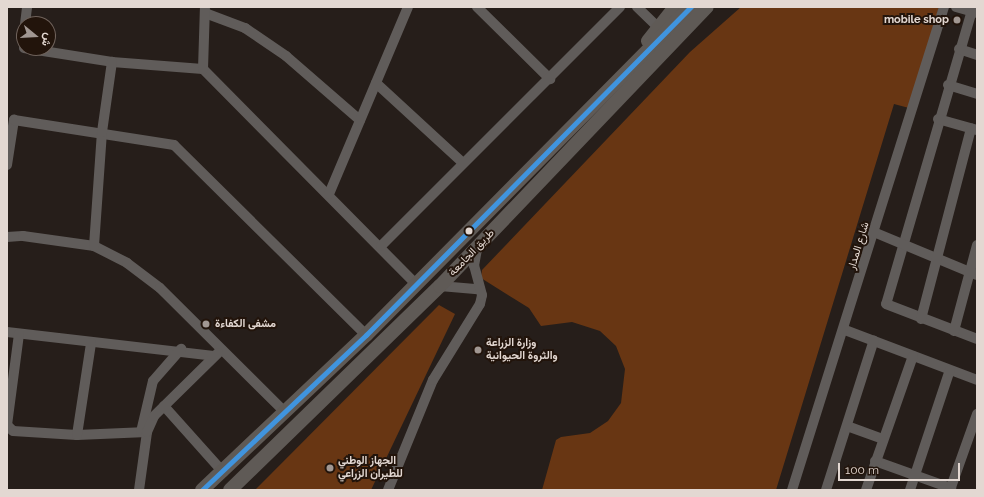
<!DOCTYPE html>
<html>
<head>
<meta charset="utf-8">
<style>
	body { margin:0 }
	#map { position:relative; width:984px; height:497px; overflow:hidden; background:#261e1a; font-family:Raleway,Vazirmatn,sans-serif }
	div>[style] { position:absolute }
	.forest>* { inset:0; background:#683613 }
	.minor>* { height:10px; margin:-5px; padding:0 5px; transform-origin:5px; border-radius:5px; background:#605c5a }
	.highway>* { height:14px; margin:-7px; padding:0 7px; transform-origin:7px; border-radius:7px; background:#5f5a56 }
	.bus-1>* { height:5px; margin:-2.5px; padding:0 2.5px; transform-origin:2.5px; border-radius:2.5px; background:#4094de }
	.dots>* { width:11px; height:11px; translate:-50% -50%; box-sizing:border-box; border:2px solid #22140b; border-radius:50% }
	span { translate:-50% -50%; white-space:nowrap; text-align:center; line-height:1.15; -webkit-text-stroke:4px #22140b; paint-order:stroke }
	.poi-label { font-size:11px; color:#e3d8d2; font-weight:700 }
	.right { translate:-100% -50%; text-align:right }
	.left { translate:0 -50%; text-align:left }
	.street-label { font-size:11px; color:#e3d8d2 }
	.frame { position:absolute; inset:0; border:8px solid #e3d8d2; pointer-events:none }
	.north { position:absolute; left:16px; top:16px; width:40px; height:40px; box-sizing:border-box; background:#22140b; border:1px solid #6f625b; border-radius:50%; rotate:108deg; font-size:11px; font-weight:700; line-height:16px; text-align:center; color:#e3d8d2 }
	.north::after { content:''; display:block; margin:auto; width:14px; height:18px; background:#a19792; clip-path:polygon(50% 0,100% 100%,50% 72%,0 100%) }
	.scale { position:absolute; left:838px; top:463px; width:122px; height:18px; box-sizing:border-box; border:2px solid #e3d8d2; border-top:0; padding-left:5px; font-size:12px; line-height:14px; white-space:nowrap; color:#e3d8d2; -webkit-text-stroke:3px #22140b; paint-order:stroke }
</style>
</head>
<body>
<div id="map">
	<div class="forest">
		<div style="clip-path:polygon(741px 7px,939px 7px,909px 108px,894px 104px,776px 490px,542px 490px,556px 440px,561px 437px,590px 433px,608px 421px,621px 403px,625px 369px,616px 346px,600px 331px,572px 322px,541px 326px,529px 308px,481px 278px,482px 270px,690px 52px)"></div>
		<div style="clip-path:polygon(439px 305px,455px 314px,371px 490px,255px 490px)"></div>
	</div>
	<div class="minor">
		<div style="left:477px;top:7px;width:103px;rotate:44.6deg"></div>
		<div style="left:637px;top:7px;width:36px;rotate:44deg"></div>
		<div style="left:956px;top:7px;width:22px;rotate:16deg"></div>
		<div style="left:973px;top:7px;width:309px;rotate:106.3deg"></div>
		<div style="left:886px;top:304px;width:97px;rotate:21deg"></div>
		<div style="left:205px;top:13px;width:43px;rotate:20.6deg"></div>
		<div style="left:245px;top:28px;width:50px;rotate:34.3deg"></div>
		<div style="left:286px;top:56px;width:98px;rotate:40.9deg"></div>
		<div style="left:25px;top:24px;width:17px;rotate:-83deg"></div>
		<div style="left:24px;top:48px;width:89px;rotate:9deg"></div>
		<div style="left:112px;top:62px;width:91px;rotate:4.4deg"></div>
		<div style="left:203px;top:69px;width:304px;rotate:45.3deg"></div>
		<div style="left:959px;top:49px;width:19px;rotate:18deg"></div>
		<div style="left:203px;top:69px;width:62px;rotate:-88.2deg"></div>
		<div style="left:376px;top:83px;width:118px;rotate:42.6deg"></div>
		<div style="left:948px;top:85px;width:30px;rotate:17deg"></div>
		<div style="left:938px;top:119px;width:41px;rotate:15.8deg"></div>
		<div style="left:7px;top:165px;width:46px;rotate:-81.2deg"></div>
		<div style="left:14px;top:120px;width:162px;rotate:8.9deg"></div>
		<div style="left:174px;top:145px;width:270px;rotate:44.7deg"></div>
		<div style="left:329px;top:194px;width:203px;rotate:-67.1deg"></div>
		<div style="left:876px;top:233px;width:109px;rotate:22.6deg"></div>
		<div style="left:7px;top:237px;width:16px;rotate:-4deg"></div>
		<div style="left:23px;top:236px;width:72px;rotate:8deg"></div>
		<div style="left:94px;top:246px;width:37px;rotate:27deg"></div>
		<div style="left:127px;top:263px;width:41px;rotate:37.1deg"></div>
		<div style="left:160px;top:288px;width:177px;rotate:44.8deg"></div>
		<div style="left:94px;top:246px;width:114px;rotate:-86deg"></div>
		<div style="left:102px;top:132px;width:71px;rotate:-81.9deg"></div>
		<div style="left:381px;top:246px;width:338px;rotate:-45deg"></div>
		<div style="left:440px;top:286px;width:38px;rotate:5deg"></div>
		<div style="left:921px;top:319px;width:197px;rotate:-75.3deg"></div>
		<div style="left:845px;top:330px;width:141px;rotate:20.7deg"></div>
		<div style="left:954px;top:331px;width:89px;rotate:-75deg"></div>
		<div style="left:7px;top:332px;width:208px;rotate:6.6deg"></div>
		<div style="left:19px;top:334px;width:92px;rotate:97.5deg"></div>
		<div style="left:7px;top:425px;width:8px;rotate:45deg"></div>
		<div style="left:13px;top:431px;width:64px;rotate:3.6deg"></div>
		<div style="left:77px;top:435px;width:70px;rotate:-2.5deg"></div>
		<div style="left:164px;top:406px;width:89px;rotate:48.2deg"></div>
		<div style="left:847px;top:426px;width:37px;rotate:20deg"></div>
		<div style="left:141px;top:432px;width:52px;rotate:-76.8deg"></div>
		<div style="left:153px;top:381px;width:43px;rotate:-48.8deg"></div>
		<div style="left:77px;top:435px;width:93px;rotate:-81.3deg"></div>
		<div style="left:875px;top:461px;width:81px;rotate:19.6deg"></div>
		<div style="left:139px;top:490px;width:59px;rotate:-82.1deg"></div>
		<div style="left:147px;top:432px;width:17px;rotate:-66deg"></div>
		<div style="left:154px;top:416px;width:90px;rotate:-44.5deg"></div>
		<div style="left:388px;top:490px;width:119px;rotate:-67.8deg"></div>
		<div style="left:433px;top:380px;width:89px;rotate:-58.3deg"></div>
		<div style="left:480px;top:304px;width:9px;rotate:-77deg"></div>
		<div style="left:482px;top:295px;width:30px;rotate:-105deg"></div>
		<div style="left:474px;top:266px;width:17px;rotate:-80deg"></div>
		<div style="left:792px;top:490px;width:506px;rotate:-72.53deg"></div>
		<div style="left:826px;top:490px;width:157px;rotate:-72.3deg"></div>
		<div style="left:866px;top:490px;width:142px;rotate:-70.7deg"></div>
		<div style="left:910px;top:490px;width:126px;rotate:-71.6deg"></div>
		<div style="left:950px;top:490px;width:81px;rotate:-70.4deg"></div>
	</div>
	<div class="highway">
		<div style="left:648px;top:41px;width:43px;rotate:-51.5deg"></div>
		<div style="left:202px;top:490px;width:226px;rotate:-43.4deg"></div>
		<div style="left:366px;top:335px;width:462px;rotate:-45.3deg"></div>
		<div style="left:230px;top:490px;width:293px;rotate:-44.2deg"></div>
		<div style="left:440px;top:286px;width:386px;rotate:-46.3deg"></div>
	</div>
	<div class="bus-1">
		<div style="left:202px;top:490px;width:226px;rotate:-43.4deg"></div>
		<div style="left:366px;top:335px;width:462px;rotate:-45.3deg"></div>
	</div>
	<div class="dots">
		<div style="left:957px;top:20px;background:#a19792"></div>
		<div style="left:469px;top:231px;background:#e3d8d2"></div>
		<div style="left:206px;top:324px;background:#a19792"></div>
		<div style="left:478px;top:350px;background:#a19792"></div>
		<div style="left:330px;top:468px;background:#a19792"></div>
	</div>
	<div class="poi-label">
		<span class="right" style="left:949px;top:20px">mobile shop</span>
		<span class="left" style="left:215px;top:324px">مشفى الكفاءة</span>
		<span class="left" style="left:486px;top:350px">وزارة الزراعة<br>والثروة الحيوانية</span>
		<span class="left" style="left:338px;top:468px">الجهاز الوطني<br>للطيران الزراعي</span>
	</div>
	<div class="street-label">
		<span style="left:859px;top:246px;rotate:-73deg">شارع المدار</span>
		<span style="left:472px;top:253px;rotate:-46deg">طريق الجامعة</span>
	</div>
	<div class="frame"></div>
	<div class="north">ش</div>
	<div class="scale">100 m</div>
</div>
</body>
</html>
